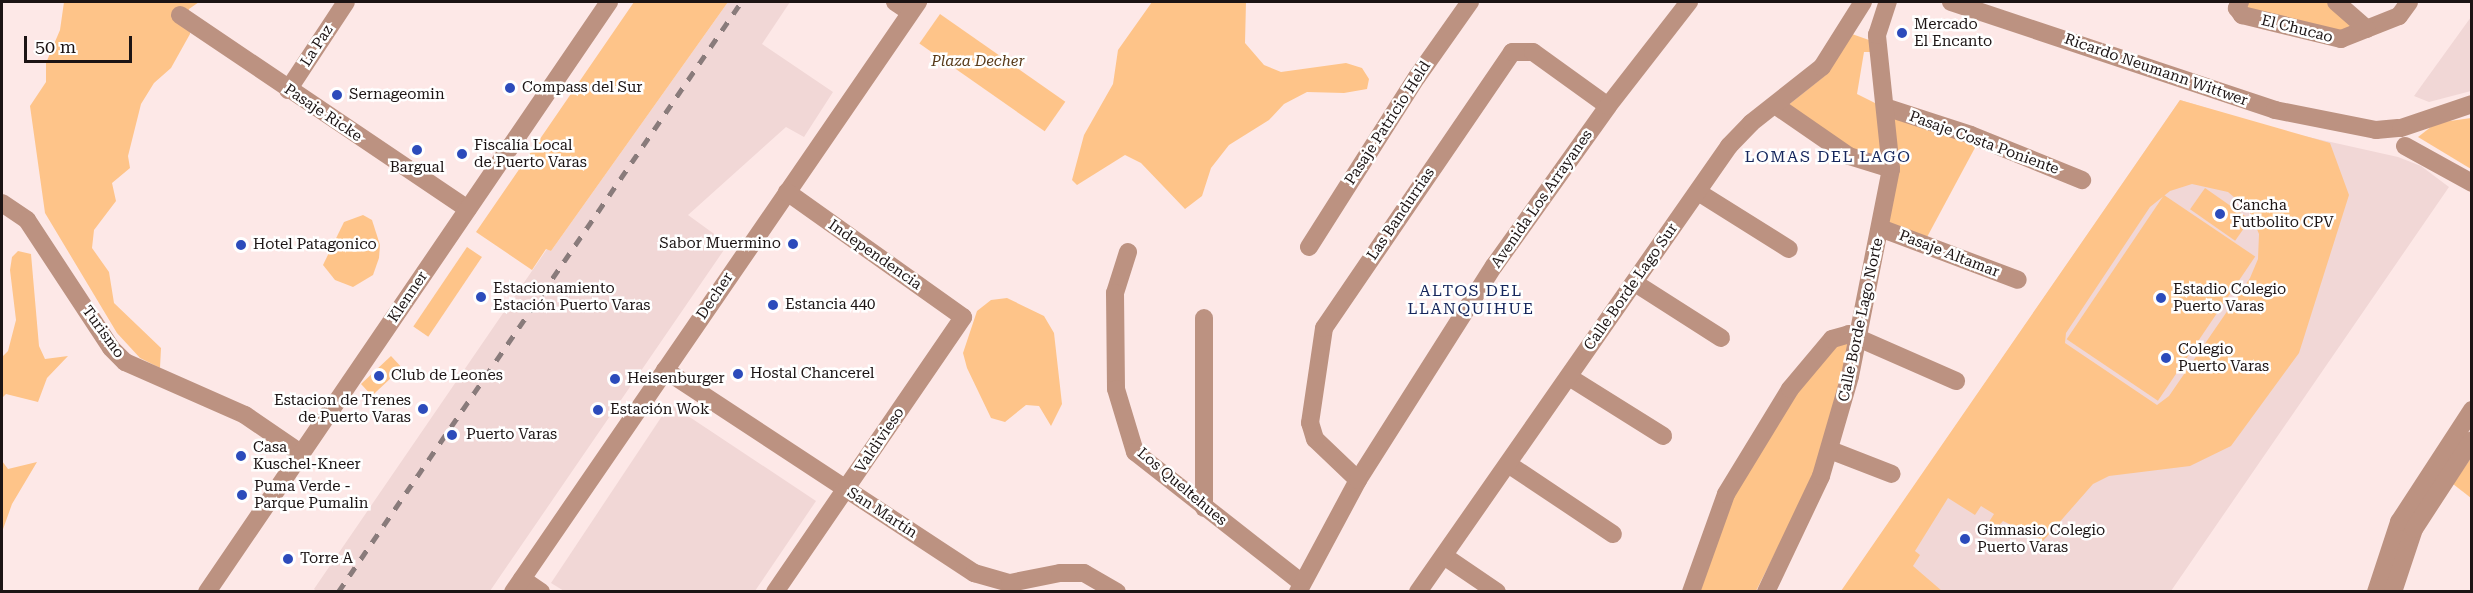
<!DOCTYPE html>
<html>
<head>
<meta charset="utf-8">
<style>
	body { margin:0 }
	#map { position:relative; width:2473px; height:593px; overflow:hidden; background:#fde8e7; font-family:"Roboto Serif",serif }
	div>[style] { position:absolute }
	.built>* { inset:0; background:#f1d7d6 }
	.green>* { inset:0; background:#fec489; transform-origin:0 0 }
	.minor>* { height:18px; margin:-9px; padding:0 9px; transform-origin:9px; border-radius:9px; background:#bc9281 }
	.rail>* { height:4.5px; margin-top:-2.25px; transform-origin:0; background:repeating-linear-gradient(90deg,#897b7b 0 10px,transparent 0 20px) }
	.dots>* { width:16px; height:16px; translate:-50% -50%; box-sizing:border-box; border:3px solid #fff; border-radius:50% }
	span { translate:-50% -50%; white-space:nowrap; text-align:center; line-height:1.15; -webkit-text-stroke:5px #fff; paint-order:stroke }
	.poi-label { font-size:15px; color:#1c1414 }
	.left { translate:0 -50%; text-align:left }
	.right { translate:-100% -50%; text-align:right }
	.street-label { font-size:15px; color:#1c1414 }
	.park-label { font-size:15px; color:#583a19; font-style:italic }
	.neighbourhood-label { font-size:16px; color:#15265c; letter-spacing:1.5px }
	.frame { position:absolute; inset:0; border:3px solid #1c1414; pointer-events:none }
	.scale { position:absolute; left:24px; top:36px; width:108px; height:27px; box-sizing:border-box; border:3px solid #1c1414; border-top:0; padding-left:8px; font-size:18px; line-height:21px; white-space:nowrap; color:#1c1414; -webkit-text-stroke:4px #fff; paint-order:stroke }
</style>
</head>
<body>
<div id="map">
	<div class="built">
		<div style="clip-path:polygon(728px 2px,790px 2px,762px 44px,833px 92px,804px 137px,786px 127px,688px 215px,728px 244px,490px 591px,317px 592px,314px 589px,547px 249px,551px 251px)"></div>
		<div style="clip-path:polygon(2471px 17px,2471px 91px,2429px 102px,2414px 96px)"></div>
		<div style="clip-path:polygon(2180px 100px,2286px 132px,2398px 157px,2421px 166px,2449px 187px,2171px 591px,1841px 592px)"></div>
		<div style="clip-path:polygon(670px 404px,816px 501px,755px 591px,564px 591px,551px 583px)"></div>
	</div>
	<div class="green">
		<div style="clip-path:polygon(64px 2px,199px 2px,189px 9px,190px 34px,171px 68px,154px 83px,141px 104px,128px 156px,130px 168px,112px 183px,116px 201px,94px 230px,92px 248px,109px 272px,114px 303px,161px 348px,160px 368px,140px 358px,117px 333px,45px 213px,30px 106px,46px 82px,46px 63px,60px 30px)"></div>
		<div style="clip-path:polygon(634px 2px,728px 2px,551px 251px,546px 249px,532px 270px,476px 232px)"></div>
		<div style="clip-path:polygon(1152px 2px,1246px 2px,1245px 43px,1264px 65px,1281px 72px,1346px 63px,1362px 68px,1369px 79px,1367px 89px,1344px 93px,1307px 92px,1284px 104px,1269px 120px,1229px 145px,1211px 168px,1202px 196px,1185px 209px,1141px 163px,1125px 155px,1077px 185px,1072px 180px,1084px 135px,1113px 84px,1118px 50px)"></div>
		<div style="clip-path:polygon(2245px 2px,2329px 2px,2358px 26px,2340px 34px,2247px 11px)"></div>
		<div style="left:940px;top:14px;width:153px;height:36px;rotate:35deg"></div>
		<div style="clip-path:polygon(1852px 34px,1869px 40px,1871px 52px,1864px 52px,1857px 94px,1877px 104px,1885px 161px,1852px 149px,1787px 106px,1827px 74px)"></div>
		<div style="clip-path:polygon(evenodd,2180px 100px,2330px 143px,2349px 195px,2299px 353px,2231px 446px,2190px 466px,2109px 476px,2093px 484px,2043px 541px,2003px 521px,1995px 530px,1987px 525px,1994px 514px,1981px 506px,1975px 515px,1948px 498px,1915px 551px,1920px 555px,1913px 566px,1942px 591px,1841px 591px,2180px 100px,2192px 184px,2228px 192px,2249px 210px,2259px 234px,2258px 259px,2250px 278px,2169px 396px,2157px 405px,2065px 343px,2066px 333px,2150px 207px,2170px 191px,2192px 184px)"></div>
		<div style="clip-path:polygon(1891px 113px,1977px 144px,1926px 239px,1886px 225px)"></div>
		<div style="clip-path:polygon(2471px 118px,2471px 169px,2418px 137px,2436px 123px)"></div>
		<div style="left:2205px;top:188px;width:55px;height:26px;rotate:35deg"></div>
		<div style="left:2164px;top:195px;width:110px;height:174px;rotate:34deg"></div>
		<div style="clip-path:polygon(363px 215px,372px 220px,380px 245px,379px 258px,373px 275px,353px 287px,335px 280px,323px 265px,344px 222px)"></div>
		<div style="left:467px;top:247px;width:18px;height:96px;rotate:34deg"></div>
		<div style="clip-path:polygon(18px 251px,31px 254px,39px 346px,45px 359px,68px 356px,47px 378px,38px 402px,6px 394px,2px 398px,2px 357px,8px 351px,16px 320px,10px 270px,12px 257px)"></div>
		<div style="clip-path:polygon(1007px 298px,1044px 316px,1054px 333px,1062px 404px,1051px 426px,1039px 406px,1026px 405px,1005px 422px,991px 418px,967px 368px,963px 353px,977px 311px,991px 300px)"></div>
		<div style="clip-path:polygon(1854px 331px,1824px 456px,1756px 591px,1695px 592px,1730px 496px,1794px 392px,1835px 343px)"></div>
		<div style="left:391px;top:356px;width:16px;height:41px;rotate:47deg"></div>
		<div style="clip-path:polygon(2471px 458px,2471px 498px,2453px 484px)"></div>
		<div style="clip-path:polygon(2px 461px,8px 469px,37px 462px,12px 504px,2px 532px)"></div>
	</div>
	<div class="minor">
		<div style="left:895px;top:2px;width:18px;rotate:34deg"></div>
		<div style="left:1951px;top:2px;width:342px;rotate:18.4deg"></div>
		<div style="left:2275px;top:110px;width:103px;rotate:11.2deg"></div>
		<div style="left:2376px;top:130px;width:22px;rotate:-5deg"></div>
		<div style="left:2240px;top:2px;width:7px;rotate:117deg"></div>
		<div style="left:2237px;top:8px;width:9px;rotate:54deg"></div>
		<div style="left:2242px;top:15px;width:102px;rotate:13.6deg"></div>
		<div style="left:2341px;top:39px;width:62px;rotate:-21.6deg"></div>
		<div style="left:2399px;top:16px;width:17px;rotate:-54deg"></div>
		<div style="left:2336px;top:2px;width:41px;rotate:41.1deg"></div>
		<div style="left:180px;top:15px;width:347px;rotate:34deg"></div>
		<div style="left:288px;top:90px;width:105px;rotate:-56.6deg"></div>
		<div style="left:1775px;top:105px;width:90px;rotate:34.6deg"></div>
		<div style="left:1849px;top:156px;width:44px;rotate:17.2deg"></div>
		<div style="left:1885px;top:107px;width:90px;rotate:18deg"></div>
		<div style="left:1971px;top:135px;width:120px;rotate:22.1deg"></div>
		<div style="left:2401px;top:128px;width:75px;rotate:-18.7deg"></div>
		<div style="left:2405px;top:146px;width:77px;rotate:28.9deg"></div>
		<div style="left:1698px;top:192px;width:107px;rotate:32.1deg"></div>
		<div style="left:2px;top:203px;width:30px;rotate:34deg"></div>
		<div style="left:27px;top:220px;width:153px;rotate:56.7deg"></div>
		<div style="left:111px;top:348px;width:20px;rotate:45deg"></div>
		<div style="left:125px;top:362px;width:131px;rotate:23.8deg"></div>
		<div style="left:245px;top:415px;width:69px;rotate:34.4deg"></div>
		<div style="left:1880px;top:228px;width:147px;rotate:20.6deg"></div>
		<div style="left:1309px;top:247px;width:201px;rotate:-57.6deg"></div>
		<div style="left:1417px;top:77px;width:92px;rotate:-54.8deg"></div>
		<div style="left:1128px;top:252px;width:43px;rotate:107.6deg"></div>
		<div style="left:1115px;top:293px;width:96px;rotate:89.4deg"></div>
		<div style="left:1116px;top:389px;width:66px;rotate:73.2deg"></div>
		<div style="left:1135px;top:452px;width:212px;rotate:38.1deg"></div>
		<div style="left:1635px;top:283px;width:102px;rotate:32.6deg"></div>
		<div style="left:1204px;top:318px;width:190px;rotate:90deg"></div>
		<div style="left:665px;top:370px;width:370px;rotate:33.3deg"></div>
		<div style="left:974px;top:573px;width:37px;rotate:16deg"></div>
		<div style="left:1010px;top:583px;width:51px;rotate:-11.3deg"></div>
		<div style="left:1060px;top:573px;width:24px"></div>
		<div style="left:1084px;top:573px;width:38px;rotate:30deg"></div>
		<div style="left:1569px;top:377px;width:111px;rotate:32.1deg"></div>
		<div style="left:1830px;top:450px;width:66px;rotate:21.2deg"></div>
		<div style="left:1508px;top:464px;width:126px;rotate:33.7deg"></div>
		<div style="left:1358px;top:480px;width:59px;rotate:-136.4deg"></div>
		<div style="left:1315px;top:439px;width:17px;rotate:-107deg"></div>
		<div style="left:1310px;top:423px;width:96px;rotate:-81.6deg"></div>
		<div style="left:1324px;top:328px;width:334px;rotate:-55.7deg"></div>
		<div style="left:1512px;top:52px;width:21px"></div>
		<div style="left:1533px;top:52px;width:92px;rotate:35.8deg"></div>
		<div style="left:1444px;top:556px;width:64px;rotate:34.2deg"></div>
		<div style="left:522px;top:579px;width:23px;rotate:34deg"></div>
		<div style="left:207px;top:592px;width:714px;rotate:-55.73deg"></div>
		<div style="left:513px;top:592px;width:716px;rotate:-55.53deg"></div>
		<div style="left:775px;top:592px;width:333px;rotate:-55.6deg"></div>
		<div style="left:963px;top:317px;width:216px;rotate:-144.6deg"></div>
		<div style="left:1298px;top:592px;width:127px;rotate:-61.8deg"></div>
		<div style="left:1358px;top:480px;width:254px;rotate:-57.6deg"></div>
		<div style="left:1494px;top:266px;width:196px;rotate:-54.5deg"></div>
		<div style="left:1608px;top:106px;width:132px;rotate:-52.1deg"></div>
		<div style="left:1418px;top:592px;width:544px;rotate:-55.11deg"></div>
		<div style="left:1729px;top:146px;width:32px;rotate:-46deg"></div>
		<div style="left:1751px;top:123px;width:90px;rotate:-38.3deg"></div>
		<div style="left:1822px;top:67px;width:77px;rotate:-57.8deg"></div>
		<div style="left:1691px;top:592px;width:104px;rotate:-70.3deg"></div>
		<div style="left:1726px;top:494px;width:123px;rotate:-58.6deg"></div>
		<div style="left:1790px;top:389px;width:65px;rotate:-50deg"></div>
		<div style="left:1832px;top:339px;width:18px;rotate:-16deg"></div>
		<div style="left:1849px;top:334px;width:117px;rotate:23.7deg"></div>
		<div style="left:1766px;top:592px;width:128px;rotate:-64.6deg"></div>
		<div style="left:1821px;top:476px;width:104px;rotate:-73.8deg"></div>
		<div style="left:1850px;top:376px;width:211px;rotate:-78.8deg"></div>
		<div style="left:1891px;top:169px;width:135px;rotate:-96deg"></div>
		<div style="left:1877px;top:35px;width:35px;rotate:-72deg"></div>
		<div style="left:2376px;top:592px;width:74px;rotate:-71.8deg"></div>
		<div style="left:2399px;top:522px;width:134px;rotate:-56.9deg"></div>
		<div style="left:2393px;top:592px;width:66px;rotate:-71.6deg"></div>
		<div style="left:2414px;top:529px;width:106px;rotate:-56.9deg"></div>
	</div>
	<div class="rail">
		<div style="left:338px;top:592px;width:714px;rotate:-55.66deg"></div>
	</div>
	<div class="dots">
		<div style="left:1902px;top:33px;background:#2c4bbb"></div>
		<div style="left:510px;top:88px;background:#2c4bbb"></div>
		<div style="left:337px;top:95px;background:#2c4bbb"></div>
		<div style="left:417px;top:150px;background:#2c4bbb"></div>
		<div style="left:462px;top:154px;background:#2c4bbb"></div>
		<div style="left:2220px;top:214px;background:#2c4bbb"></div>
		<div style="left:793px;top:244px;background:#2c4bbb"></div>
		<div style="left:241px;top:245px;background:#2c4bbb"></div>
		<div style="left:481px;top:297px;background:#2c4bbb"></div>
		<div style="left:2161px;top:298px;background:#2c4bbb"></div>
		<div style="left:773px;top:305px;background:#2c4bbb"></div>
		<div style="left:2166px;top:358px;background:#2c4bbb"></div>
		<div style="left:738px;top:374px;background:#2c4bbb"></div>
		<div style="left:379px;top:376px;background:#2c4bbb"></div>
		<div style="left:615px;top:379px;background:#2c4bbb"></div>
		<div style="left:423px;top:409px;background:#2c4bbb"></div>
		<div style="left:598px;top:410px;background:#2c4bbb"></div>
		<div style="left:452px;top:435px;background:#2c4bbb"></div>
		<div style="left:241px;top:456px;background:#2c4bbb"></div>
		<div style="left:242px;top:495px;background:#2c4bbb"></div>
		<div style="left:1965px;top:539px;background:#2c4bbb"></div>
		<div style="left:288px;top:559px;background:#2c4bbb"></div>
	</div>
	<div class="poi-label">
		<span class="left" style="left:1914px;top:33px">Mercado<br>El Encanto</span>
		<span class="left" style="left:522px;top:88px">Compass del Sur</span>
		<span class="left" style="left:349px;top:95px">Sernageomin</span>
		<span class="left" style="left:474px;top:154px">Fiscalía Local<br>de Puerto Varas</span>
		<span style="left:417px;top:168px">Bargual</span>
		<span class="left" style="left:2232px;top:214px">Cancha<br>Futbolito CPV</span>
		<span class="right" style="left:781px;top:244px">Sabor Muermino</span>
		<span class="left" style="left:253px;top:245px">Hotel Patagonico</span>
		<span class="left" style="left:493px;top:297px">Estacionamiento<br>Estación Puerto Varas</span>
		<span class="left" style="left:2173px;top:298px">Estadio Colegio<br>Puerto Varas</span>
		<span class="left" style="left:785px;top:305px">Estancia 440</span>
		<span class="left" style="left:2178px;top:358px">Colegio<br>Puerto Varas</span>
		<span class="left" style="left:750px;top:374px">Hostal Chancerel</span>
		<span class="left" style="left:391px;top:376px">Club de Leones</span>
		<span class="left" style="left:627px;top:379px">Heisenburger</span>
		<span class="right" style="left:411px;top:409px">Estacion de Trenes<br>de Puerto Varas</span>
		<span class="left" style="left:610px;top:410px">Estación Wok</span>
		<span class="left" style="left:466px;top:435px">Puerto Varas</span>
		<span class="left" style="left:253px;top:456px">Casa<br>Kuschel-Kneer</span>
		<span class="left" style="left:254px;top:495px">Puma Verde -<br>Parque Pumalin</span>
		<span class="left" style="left:1977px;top:539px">Gimnasio Colegio<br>Puerto Varas</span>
		<span class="left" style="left:300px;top:559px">Torre A</span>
	</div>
	<div class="street-label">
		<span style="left:2297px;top:29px;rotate:14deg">El Chucao</span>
		<span style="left:317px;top:46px;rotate:-57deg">La Paz</span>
		<span style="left:2156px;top:70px;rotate:19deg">Ricardo Neumann Wittwer</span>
		<span style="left:323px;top:113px;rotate:34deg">Pasaje Ricke</span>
		<span style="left:1388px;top:123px;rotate:-57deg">Pasaje Patricio Held</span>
		<span style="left:1984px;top:143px;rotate:20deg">Pasaje Costa Poniente</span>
		<span style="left:1542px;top:199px;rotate:-55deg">Avenida Los Arrayanes</span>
		<span style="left:1401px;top:214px;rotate:-56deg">Las Bandurrias</span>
		<span style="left:1949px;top:254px;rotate:21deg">Pasaje Altamar</span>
		<span style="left:875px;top:255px;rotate:35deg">Independencia</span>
		<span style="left:1631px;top:287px;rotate:-55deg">Calle Borde Lago Sur</span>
		<span style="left:715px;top:296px;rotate:-56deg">Decher</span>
		<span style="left:408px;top:297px;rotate:-56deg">Klenner</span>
		<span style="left:1861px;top:320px;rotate:-78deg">Calle Borde Lago Norte</span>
		<span style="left:103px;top:332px;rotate:54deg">Turismo</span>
		<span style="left:880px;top:440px;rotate:-56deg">Valdivieso</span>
		<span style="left:1182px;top:487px;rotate:40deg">Los Queltehues</span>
		<span style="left:882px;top:513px;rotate:33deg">San Martín</span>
	</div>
	<div class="park-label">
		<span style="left:978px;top:62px">Plaza Decher</span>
	</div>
	<div class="neighbourhood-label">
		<span style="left:1828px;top:157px">LOMAS DEL LAGO</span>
		<span style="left:1471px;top:300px">ALTOS DEL<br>LLANQUIHUE</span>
	</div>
	<div class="frame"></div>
	<div class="scale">50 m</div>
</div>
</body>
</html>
